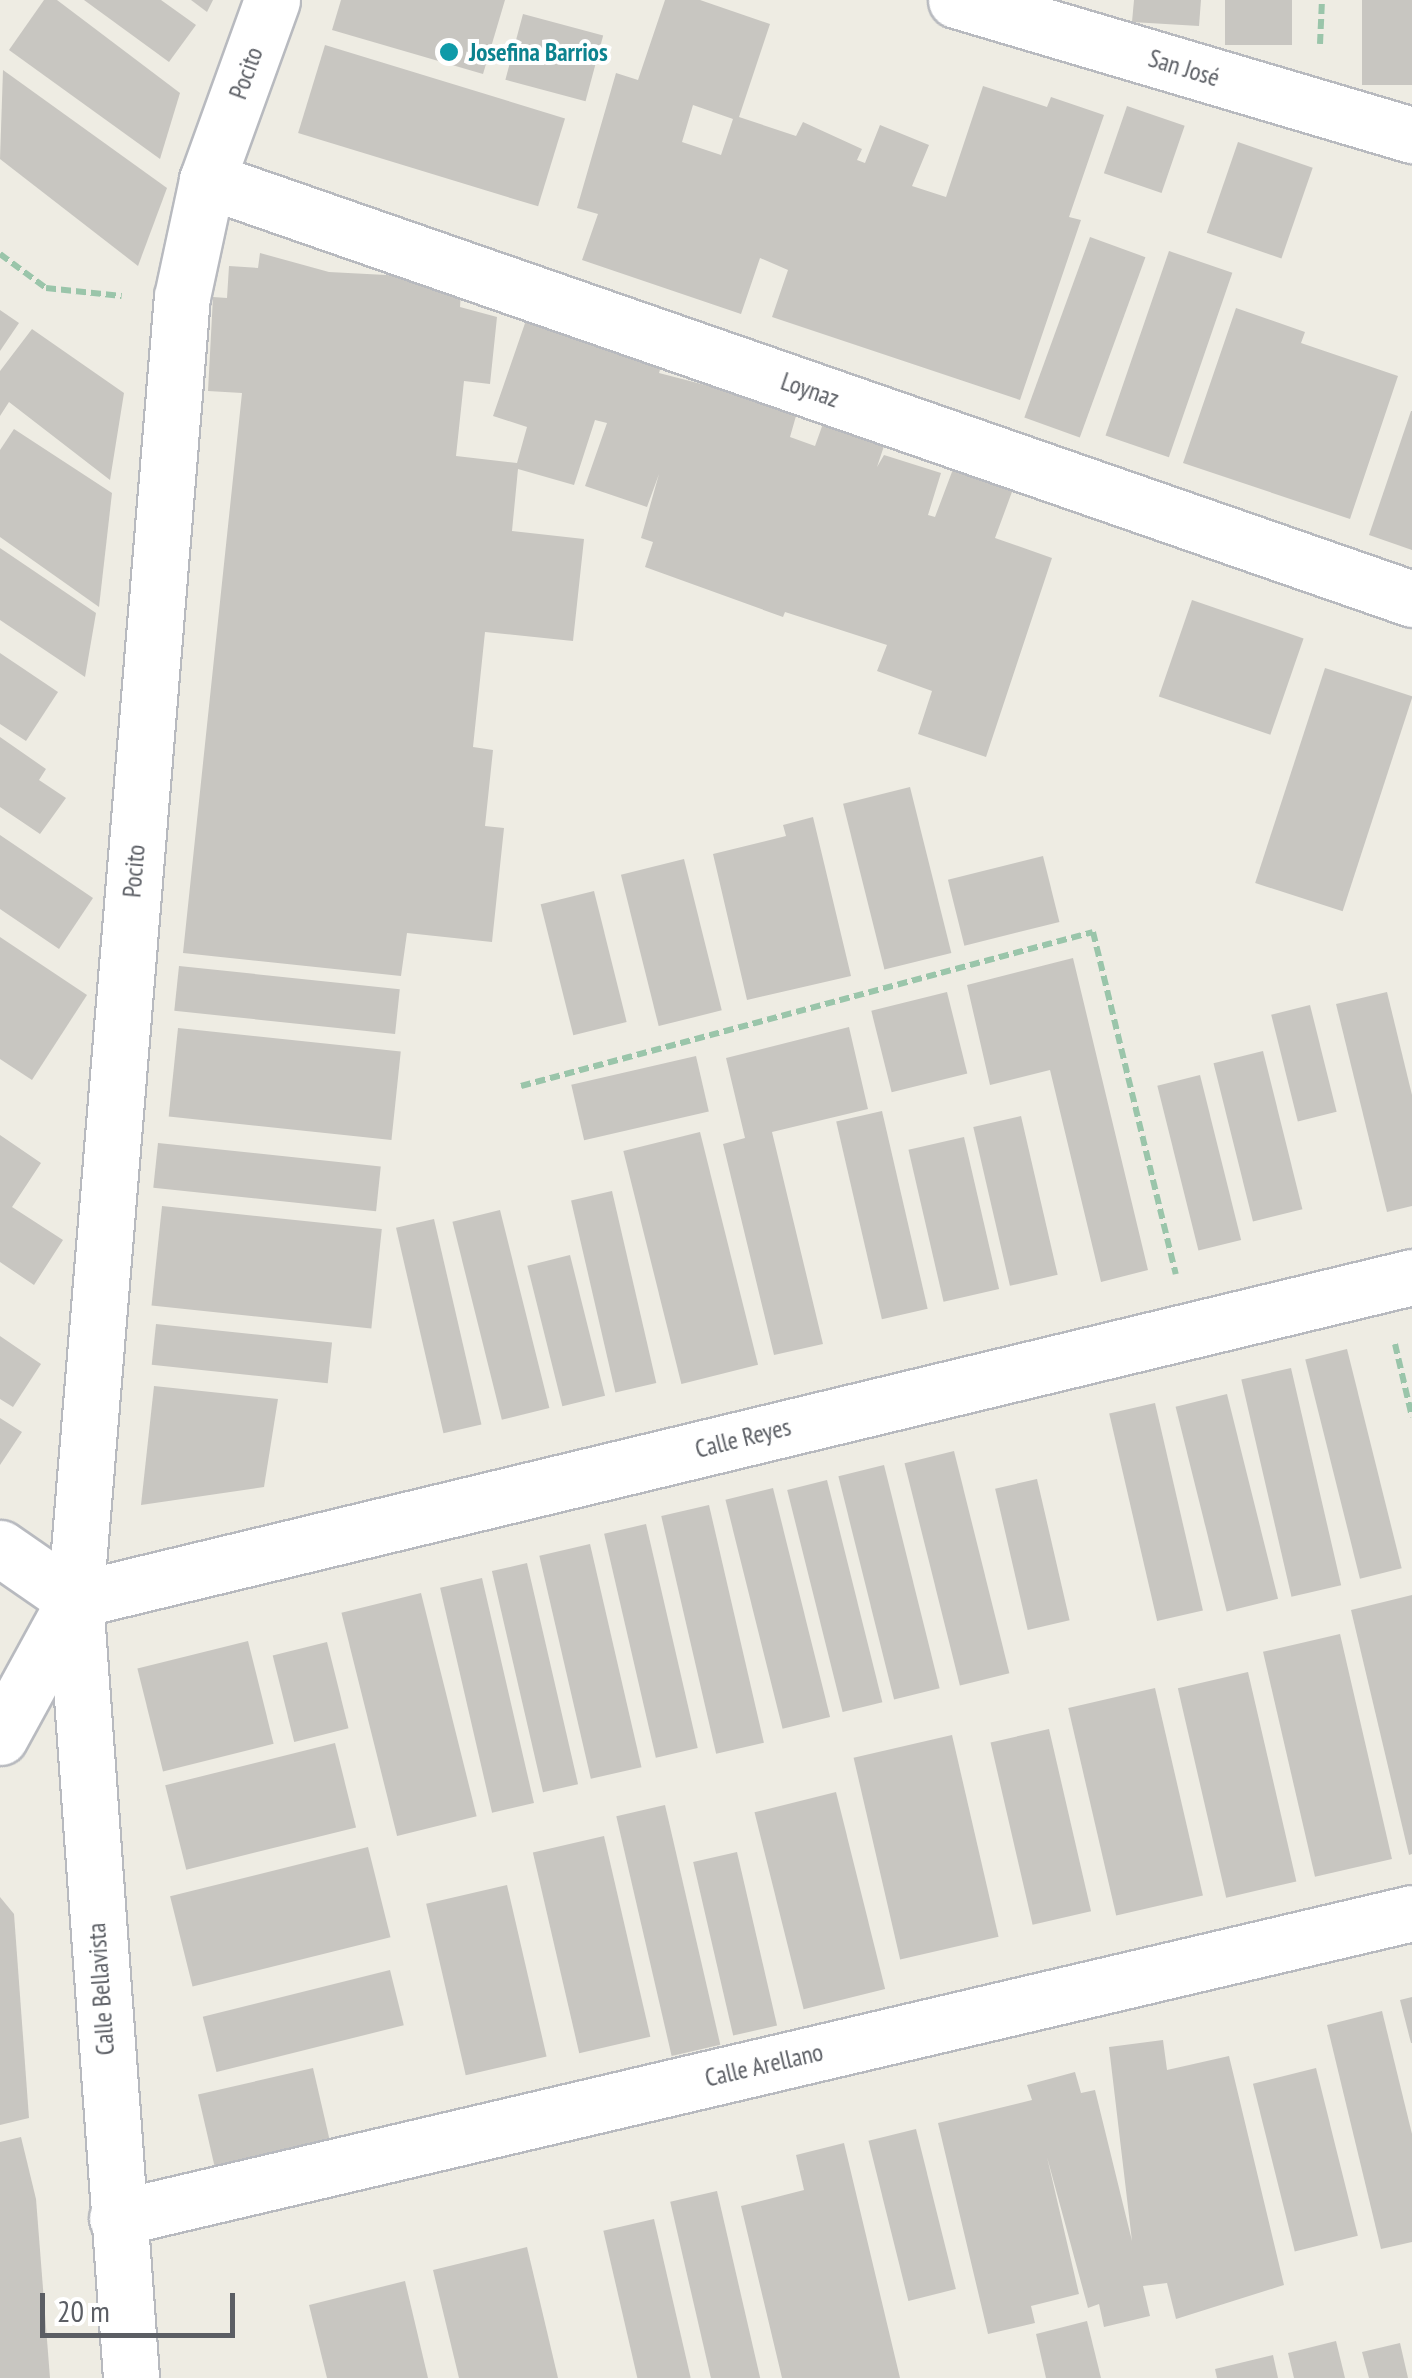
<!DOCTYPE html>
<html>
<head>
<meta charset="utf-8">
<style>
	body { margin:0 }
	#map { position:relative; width:1412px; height:2378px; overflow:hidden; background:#eeece3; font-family:"PT Sans Narrow",sans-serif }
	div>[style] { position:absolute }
	.building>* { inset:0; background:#c8c6c1; transform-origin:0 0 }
	.path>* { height:6px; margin-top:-3px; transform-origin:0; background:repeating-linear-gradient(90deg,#9ac5aa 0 10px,transparent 0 15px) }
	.roads { filter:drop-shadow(2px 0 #b8babf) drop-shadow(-2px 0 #b8babf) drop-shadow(0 2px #b8babf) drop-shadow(0 -2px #b8babf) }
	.minor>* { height:55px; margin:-27.5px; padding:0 27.5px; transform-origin:27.5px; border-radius:27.5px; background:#fff }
	.dots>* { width:28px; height:28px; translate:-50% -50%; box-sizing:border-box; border:5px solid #fff; border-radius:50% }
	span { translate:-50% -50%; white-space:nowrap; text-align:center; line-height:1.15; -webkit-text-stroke:8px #fff; paint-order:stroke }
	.culture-label { font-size:25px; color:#0d838f; font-weight:700 }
	.left { translate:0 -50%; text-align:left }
	.street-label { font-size:25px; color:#5b5e64 }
	.scale { position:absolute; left:40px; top:2293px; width:195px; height:45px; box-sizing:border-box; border:5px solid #5b5e64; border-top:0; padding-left:12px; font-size:30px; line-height:35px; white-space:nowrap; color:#5b5e64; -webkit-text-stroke:8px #fff; paint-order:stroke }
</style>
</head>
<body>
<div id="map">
	<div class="building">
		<div style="clip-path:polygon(44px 0,57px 0,180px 93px,160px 159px,9px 50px)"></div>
		<div style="clip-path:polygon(84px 0,161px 0,196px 25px,169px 62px)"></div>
		<div style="clip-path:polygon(191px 0,213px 0,207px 12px)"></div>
		<div style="clip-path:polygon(341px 0,505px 0,483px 74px,332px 30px)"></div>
		<div style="clip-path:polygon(evenodd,665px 0,700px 0,770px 24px,739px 117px,796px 136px,803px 122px,862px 149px,857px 160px,865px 163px,880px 125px,929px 145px,912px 186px,946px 197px,983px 86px,1047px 107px,1051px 97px,1104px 115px,1069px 217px,1081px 220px,1020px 400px,772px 317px,788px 270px,760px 258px,741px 314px,582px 260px,598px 214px,577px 208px,616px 73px,638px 80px,665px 0,693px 105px,733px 119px,721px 155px,682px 142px,693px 105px)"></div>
		<div style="clip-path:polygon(1134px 0,1201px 0,1199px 26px,1132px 22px)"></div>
		<div style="left:1225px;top:0;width:67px;height:45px"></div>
		<div style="left:1362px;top:0;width:50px;height:85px"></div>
		<div style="left:523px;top:14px;width:83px;height:68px;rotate:15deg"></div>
		<div style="left:325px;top:45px;width:251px;height:92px;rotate:17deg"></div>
		<div style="clip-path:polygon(3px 70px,167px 188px,138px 266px,0 159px)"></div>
		<div style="left:1127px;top:106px;width:61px;height:71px;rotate:19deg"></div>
		<div style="left:1238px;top:142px;width:79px;height:96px;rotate:19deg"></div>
		<div style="left:1090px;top:237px;width:59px;height:192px;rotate:20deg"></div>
		<div style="left:1169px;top:251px;width:67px;height:195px;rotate:19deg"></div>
		<div style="clip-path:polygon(260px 253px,329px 272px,462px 279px,460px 307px,497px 317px,490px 384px,464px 381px,456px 456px,517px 463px,527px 427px,493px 416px,533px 300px,668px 342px,659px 373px,798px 409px,790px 437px,815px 446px,825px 418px,886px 440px,877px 467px,884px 455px,941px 473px,928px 515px,935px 517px,964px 440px,1023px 462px,995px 538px,1052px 558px,986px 757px,918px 734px,932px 691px,877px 671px,887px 645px,785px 612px,783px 617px,645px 567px,653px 542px,641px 538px,659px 474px,647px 507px,585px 486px,607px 423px,595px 420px,574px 485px,518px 469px,512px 531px,584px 539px,573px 641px,485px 632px,473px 747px,493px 750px,485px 826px,504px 828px,492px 942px,407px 933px,401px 976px,183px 953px,242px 393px,208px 391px,213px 297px,227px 298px,229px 266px,258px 268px)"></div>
		<div style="clip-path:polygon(1236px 308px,1305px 332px,1301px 343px,1398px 376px,1350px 519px,1183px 463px)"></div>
		<div style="clip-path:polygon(0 310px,19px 323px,0 351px)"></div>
		<div style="clip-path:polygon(32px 329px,124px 393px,110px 480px,9px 402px,0 416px,0 371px)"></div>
		<div style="clip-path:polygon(1411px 411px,1412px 411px,1412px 550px,1369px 535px)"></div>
		<div style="clip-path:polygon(14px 429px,112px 493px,99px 607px,0 537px,0 450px)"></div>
		<div style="clip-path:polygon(0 548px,96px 613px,85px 677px,0 620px)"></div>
		<div style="left:1192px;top:600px;width:118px;height:102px;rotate:19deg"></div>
		<div style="clip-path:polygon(0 653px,58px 692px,26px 741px,0 724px)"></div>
		<div style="left:1325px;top:668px;width:92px;height:226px;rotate:18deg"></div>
		<div style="clip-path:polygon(0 737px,46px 769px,39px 780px,66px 798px,40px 834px,0 807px)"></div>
		<div style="left:910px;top:787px;width:171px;height:69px;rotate:76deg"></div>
		<div style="clip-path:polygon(813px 817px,851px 976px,747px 1000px,713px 854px,786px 836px,783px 825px)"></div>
		<div style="clip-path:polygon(0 835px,93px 898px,59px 949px,0 909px)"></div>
		<div style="left:1043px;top:856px;width:68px;height:98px;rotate:76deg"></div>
		<div style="left:684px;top:859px;width:156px;height:65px;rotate:76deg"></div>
		<div style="left:594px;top:891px;width:135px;height:55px;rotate:76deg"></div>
		<div style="clip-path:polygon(0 937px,87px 995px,32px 1080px,0 1059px)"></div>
		<div style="clip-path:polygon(1073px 958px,1148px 1270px,1101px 1282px,1050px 1070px,990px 1085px,967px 985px)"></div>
		<div style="left:179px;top:966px;width:222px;height:45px;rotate:6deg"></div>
		<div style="left:947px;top:992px;width:84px;height:78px;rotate:76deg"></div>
		<div style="clip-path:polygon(1387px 992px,1412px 1095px,1412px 1206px,1387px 1212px,1336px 1004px)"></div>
		<div style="left:1310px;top:1005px;width:110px;height:40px;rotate:76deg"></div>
		<div style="clip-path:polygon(849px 1027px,868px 1109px,772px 1132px,823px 1344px,774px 1355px,723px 1144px,745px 1138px,726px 1058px)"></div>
		<div style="left:178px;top:1028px;width:224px;height:89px;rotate:6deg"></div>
		<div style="left:1263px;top:1051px;width:163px;height:51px;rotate:76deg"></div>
		<div style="left:696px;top:1056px;width:57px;height:128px;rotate:77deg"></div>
		<div style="left:1200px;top:1075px;width:170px;height:44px;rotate:76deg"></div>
		<div style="left:882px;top:1111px;width:203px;height:47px;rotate:77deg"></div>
		<div style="left:1021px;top:1116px;width:163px;height:49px;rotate:77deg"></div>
		<div style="left:700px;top:1132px;width:240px;height:79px;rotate:76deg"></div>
		<div style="clip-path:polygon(0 1135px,41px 1163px,12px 1207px,63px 1240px,34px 1285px,0 1262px)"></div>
		<div style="left:964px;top:1137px;width:156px;height:57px;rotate:77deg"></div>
		<div style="left:158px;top:1143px;width:224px;height:45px;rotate:6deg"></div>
		<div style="left:612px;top:1191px;width:197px;height:42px;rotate:77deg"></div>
		<div style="left:162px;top:1206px;width:221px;height:100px;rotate:6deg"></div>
		<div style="left:500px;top:1210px;width:204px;height:49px;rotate:76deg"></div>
		<div style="left:434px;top:1219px;width:211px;height:39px;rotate:77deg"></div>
		<div style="left:570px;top:1255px;width:145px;height:44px;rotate:76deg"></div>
		<div style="left:156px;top:1324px;width:177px;height:41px;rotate:6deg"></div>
		<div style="clip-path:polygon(0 1336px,41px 1364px,13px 1407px,0 1399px)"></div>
		<div style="left:1347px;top:1349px;width:226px;height:43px;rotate:76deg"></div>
		<div style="left:1291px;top:1368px;width:223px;height:51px;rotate:77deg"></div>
		<div style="clip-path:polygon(154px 1386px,278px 1399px,264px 1487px,141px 1505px)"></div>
		<div style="left:1227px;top:1394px;width:211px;height:53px;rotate:76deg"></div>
		<div style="left:1155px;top:1403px;width:213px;height:47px;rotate:77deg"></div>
		<div style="clip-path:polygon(0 1418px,22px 1432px,0 1465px)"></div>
		<div style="left:954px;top:1451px;width:229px;height:51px;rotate:76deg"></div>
		<div style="left:884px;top:1465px;width:230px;height:47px;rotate:76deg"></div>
		<div style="left:1037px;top:1479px;width:145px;height:43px;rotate:77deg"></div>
		<div style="left:827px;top:1480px;width:229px;height:41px;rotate:76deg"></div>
		<div style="left:773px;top:1488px;width:236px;height:49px;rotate:76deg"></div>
		<div style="left:709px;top:1505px;width:244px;height:49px;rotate:77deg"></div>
		<div style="left:646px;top:1524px;width:230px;height:43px;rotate:77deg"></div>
		<div style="left:590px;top:1544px;width:229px;height:52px;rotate:77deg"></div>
		<div style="left:527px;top:1563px;width:227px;height:36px;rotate:77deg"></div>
		<div style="left:482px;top:1578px;width:231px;height:43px;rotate:77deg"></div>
		<div style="left:421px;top:1593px;width:230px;height:82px;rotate:76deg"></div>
		<div style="clip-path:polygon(1412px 1595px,1412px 1854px,1409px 1855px,1351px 1610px)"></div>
		<div style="left:1340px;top:1634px;width:231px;height:79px;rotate:77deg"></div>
		<div style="left:248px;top:1641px;width:106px;height:114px;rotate:76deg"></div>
		<div style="left:327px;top:1642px;width:89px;height:56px;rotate:76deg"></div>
		<div style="left:1248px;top:1672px;width:215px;height:72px;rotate:77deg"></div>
		<div style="left:1155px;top:1688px;width:213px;height:89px;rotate:77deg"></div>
		<div style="left:1049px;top:1729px;width:187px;height:60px;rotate:77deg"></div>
		<div style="left:952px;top:1735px;width:207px;height:101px;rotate:77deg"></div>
		<div style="left:335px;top:1743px;width:87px;height:175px;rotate:76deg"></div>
		<div style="left:836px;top:1792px;width:203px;height:84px;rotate:76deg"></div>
		<div style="left:665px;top:1805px;width:246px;height:50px;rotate:77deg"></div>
		<div style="left:604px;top:1836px;width:206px;height:73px;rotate:77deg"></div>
		<div style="left:368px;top:1847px;width:93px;height:204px;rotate:76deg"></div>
		<div style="left:737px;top:1852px;width:178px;height:45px;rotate:77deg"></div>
		<div style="left:507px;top:1885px;width:176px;height:83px;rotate:77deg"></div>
		<div style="clip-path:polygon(0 1897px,14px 1914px,29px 2118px,0 2125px)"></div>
		<div style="left:390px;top:1970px;width:57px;height:193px;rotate:76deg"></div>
		<div style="clip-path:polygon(1412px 1997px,1412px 2043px,1411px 2043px,1400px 2000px)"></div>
		<div style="clip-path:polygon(1382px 2011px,1412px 2134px,1412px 2242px,1381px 2249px,1327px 2025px)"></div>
		<div style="clip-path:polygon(1163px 2040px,1167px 2070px,1229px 2056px,1284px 2285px,1176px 2319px,1167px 2283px,1143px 2286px,1150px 2316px,1104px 2327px,1099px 2304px,1088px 2308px,1047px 2157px,1079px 2294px,1031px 2306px,1035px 2323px,988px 2334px,938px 2123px,1032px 2100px,1027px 2085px,1075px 2072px,1081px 2093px,1095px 2090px,1132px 2241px,1109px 2047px)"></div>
		<div style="left:313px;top:2068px;width:74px;height:118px;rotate:77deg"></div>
		<div style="left:1316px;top:2068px;width:173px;height:65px;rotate:76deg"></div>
		<div style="left:916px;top:2129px;width:165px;height:49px;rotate:76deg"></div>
		<div style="clip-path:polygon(21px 2137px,36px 2199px,50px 2378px,0 2378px,0 2142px)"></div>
		<div style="clip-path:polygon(844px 2143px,900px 2378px,782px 2378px,741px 2206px,804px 2190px,796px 2155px)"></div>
		<div style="left:717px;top:2191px;width:192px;height:48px;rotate:77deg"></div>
		<div style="left:654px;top:2219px;width:163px;height:52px;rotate:77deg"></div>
		<div style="clip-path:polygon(527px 2247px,558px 2378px,459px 2378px,433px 2270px)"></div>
		<div style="clip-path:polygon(405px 2281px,428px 2378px,327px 2378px,309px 2305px)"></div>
		<div style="clip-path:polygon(1087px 2321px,1101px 2378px,1046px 2378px,1036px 2334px)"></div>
		<div style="clip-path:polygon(1336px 2341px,1345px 2378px,1294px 2378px,1288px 2353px)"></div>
		<div style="clip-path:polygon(1400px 2343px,1408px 2378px,1369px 2378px,1362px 2352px)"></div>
		<div style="clip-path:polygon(1273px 2355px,1278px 2378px,1217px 2378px,1215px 2369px)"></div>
	</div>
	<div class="path">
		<div style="left:1320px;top:44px;width:44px;rotate:-87.4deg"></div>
		<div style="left:0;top:254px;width:57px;rotate:36.5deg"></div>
		<div style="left:46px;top:288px;width:76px;rotate:6deg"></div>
		<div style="left:521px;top:1086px;width:592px;rotate:-15.07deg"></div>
		<div style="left:1093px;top:932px;width:352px;rotate:76.4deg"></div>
		<div style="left:1395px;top:1344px;width:75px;rotate:76.9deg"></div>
	</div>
	<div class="roads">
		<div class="minor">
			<div style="left:956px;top:0;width:476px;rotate:16.5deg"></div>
			<div style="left:207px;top:180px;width:1276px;rotate:19.17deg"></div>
			<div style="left:0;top:1548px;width:91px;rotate:34.7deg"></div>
			<div style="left:75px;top:1600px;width:1375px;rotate:-13.58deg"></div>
			<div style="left:75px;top:1600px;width:780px;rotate:85.88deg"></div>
			<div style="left:0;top:1737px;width:156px;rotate:-61.3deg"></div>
			<div style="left:75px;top:1600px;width:1307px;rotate:-85.31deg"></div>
			<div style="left:182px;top:297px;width:120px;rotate:-77.9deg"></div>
			<div style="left:207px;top:180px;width:191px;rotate:-70.1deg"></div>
			<div style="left:117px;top:2218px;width:1330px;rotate:-13.25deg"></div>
		</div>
	</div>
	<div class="dots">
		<div style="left:449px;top:52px;background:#0f9aa8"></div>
	</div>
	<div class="culture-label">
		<span class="left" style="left:469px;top:52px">Josefina Barrios</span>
	</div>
	<div class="street-label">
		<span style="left:1184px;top:68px;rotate:17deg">San José</span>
		<span style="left:246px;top:73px;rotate:-70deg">Pocito</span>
		<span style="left:810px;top:390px;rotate:19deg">Loynaz</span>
		<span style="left:134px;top:871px;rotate:-85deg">Pocito</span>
		<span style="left:743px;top:1438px;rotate:-14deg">Calle Reyes</span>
		<span style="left:101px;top:1989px;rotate:-94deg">Calle Bellavista</span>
		<span style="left:764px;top:2065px;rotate:-13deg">Calle Arellano</span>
	</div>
	<div class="scale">20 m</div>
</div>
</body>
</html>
